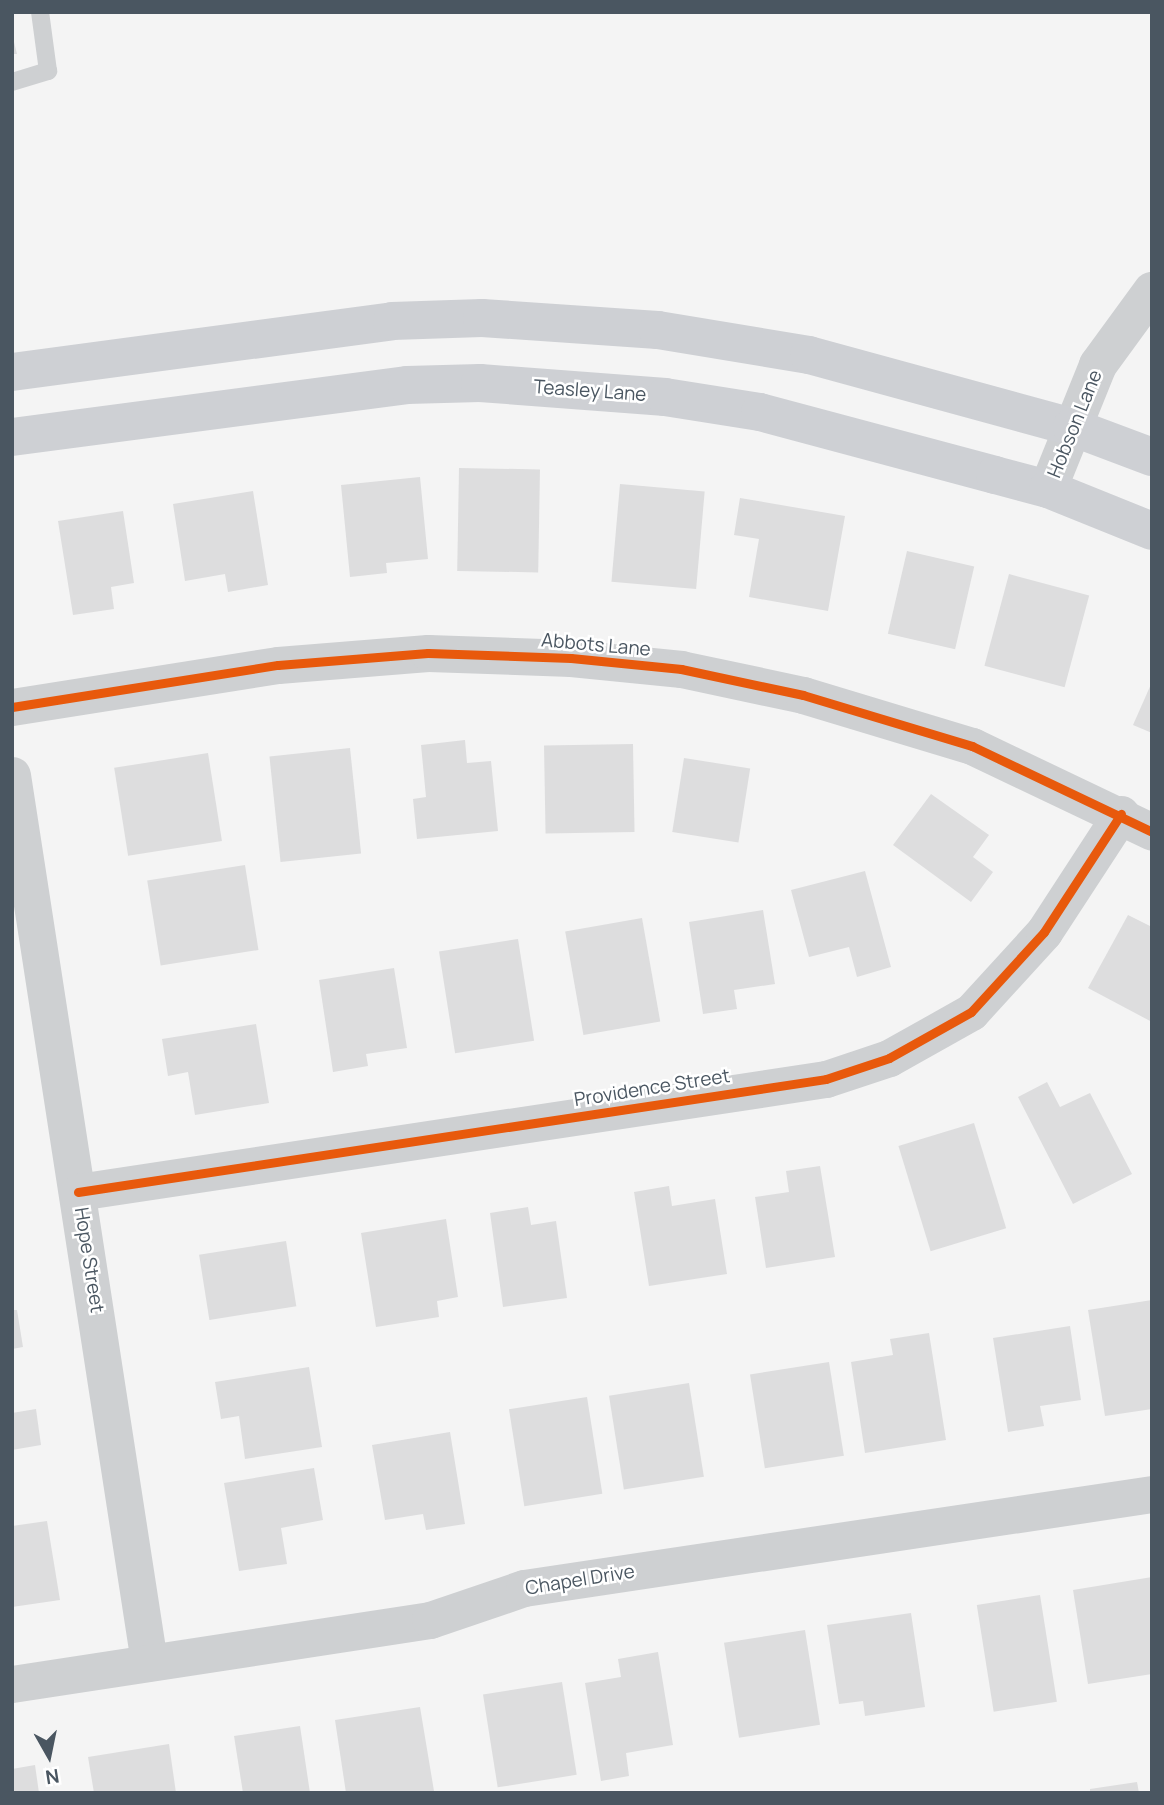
<!DOCTYPE html>
<html>
<head>
<meta charset="utf-8">
<style>
	body { margin:0 }
	#map { position:relative; width:1164px; height:1805px; overflow:hidden; background:#f4f4f4; font-family:Manrope,sans-serif }
	div>[style] { position:absolute }
	.building>* { inset:0; background:#ddddde; transform-origin:0 0 }
	.service>* { height:18px; margin:-9px; padding:0 9px; transform-origin:9px; border-radius:9px; background:#ced0d2 }
	.minor>* { height:37px; margin:-18.5px; padding:0 18.5px; transform-origin:18.5px; border-radius:18.5px; background:#ced0d2 }
	.tertiary>* { height:38px; margin:-19px; padding:0 19px; transform-origin:19px; border-radius:19px; background:#ced0d2 }
	.secondary>* { height:38px; margin:-19px; padding:0 19px; transform-origin:19px; border-radius:19px; background:#ced0d4 }
	.cycleway>* { height:9px; margin:-4.5px; padding:0 4.5px; transform-origin:4.5px; border-radius:4.5px; background:#e8590c }
	span { translate:-50% -50%; white-space:nowrap; text-align:center; line-height:1.15; -webkit-text-stroke:5px #fff; paint-order:stroke }
	.street-label { font-size:19px; color:#4a5661 }
	.frame { position:absolute; inset:0; border:14px solid #4a5661; pointer-events:none }
	.north { position:absolute; left:14px; top:1721px; width:70px; height:70px; -webkit-text-stroke:5px #fff; paint-order:stroke; rotate:171deg; font-size:19px; font-weight:700; line-height:28px; text-align:center; color:#4a5661 }
	.north::after { content:''; display:block; margin:auto; width:24px; height:32px; background:#4a5661; clip-path:polygon(50% 0,100% 100%,50% 72%,0 100%) }
</style>
</head>
<body>
<div id="map">
	<div class="building">
		<div style="clip-path:polygon(12px 34px,17px 54px,12px 54px)"></div>
		<div style="left:459px;top:468px;width:81px;height:103px;rotate:1deg"></div>
		<div style="clip-path:polygon(420px 477px,428px 559px,386px 563px,387px 573px,350px 577px,341px 485px)"></div>
		<div style="left:620px;top:484px;width:85px;height:98px;rotate:5deg"></div>
		<div style="clip-path:polygon(253px 491px,268px 585px,228px 592px,225px 574px,185px 581px,173px 504px)"></div>
		<div style="clip-path:polygon(740px 498px,845px 516px,828px 611px,749px 597px,759px 539px,734px 535px)"></div>
		<div style="clip-path:polygon(123px 511px,134px 583px,111px 587px,114px 609px,73px 615px,58px 521px)"></div>
		<div style="left:907px;top:551px;width:69px;height:85px;rotate:13deg"></div>
		<div style="left:1009px;top:574px;width:83px;height:95px;rotate:15deg"></div>
		<div style="clip-path:polygon(1152px 682px,1152px 733px,1133px 725px)"></div>
		<div style="clip-path:polygon(465px 740px,467px 763px,491px 761px,498px 831px,417px 839px,413px 799px,426px 797px,421px 745px)"></div>
		<div style="left:633px;top:744px;width:88px;height:89px;rotate:89deg"></div>
		<div style="left:350px;top:748px;width:106px;height:81px;rotate:84deg"></div>
		<div style="left:208px;top:753px;width:89px;height:95px;rotate:81deg"></div>
		<div style="left:684px;top:758px;width:67px;height:75px;rotate:9deg"></div>
		<div style="clip-path:polygon(931px 794px,989px 835px,973px 857px,993px 872px,971px 902px,893px 845px)"></div>
		<div style="left:245px;top:865px;width:86px;height:99px;rotate:81deg"></div>
		<div style="clip-path:polygon(865px 871px,891px 967px,857px 977px,849px 947px,809px 957px,791px 890px)"></div>
		<div style="clip-path:polygon(763px 910px,775px 984px,734px 990px,737px 1009px,703px 1014px,689px 922px)"></div>
		<div style="clip-path:polygon(1128px 915px,1152px 927px,1152px 1022px,1088px 988px)"></div>
		<div style="left:642px;top:918px;width:105px;height:78px;rotate:80deg"></div>
		<div style="left:518px;top:939px;width:103px;height:80px;rotate:81deg"></div>
		<div style="clip-path:polygon(394px 968px,407px 1048px,366px 1054px,368px 1066px,333px 1072px,319px 980px)"></div>
		<div style="clip-path:polygon(256px 1024px,269px 1103px,195px 1115px,188px 1072px,168px 1076px,162px 1039px)"></div>
		<div style="clip-path:polygon(1047px 1082px,1060px 1107px,1090px 1093px,1132px 1174px,1073px 1204px,1018px 1097px)"></div>
		<div style="left:974px;top:1123px;width:110px;height:79px;rotate:73deg"></div>
		<div style="clip-path:polygon(820px 1166px,835px 1257px,766px 1268px,755px 1197px,789px 1192px,786px 1171px)"></div>
		<div style="clip-path:polygon(669px 1186px,672px 1206px,715px 1199px,727px 1274px,649px 1286px,634px 1192px)"></div>
		<div style="clip-path:polygon(528px 1207px,531px 1225px,556px 1221px,567px 1298px,503px 1307px,490px 1213px)"></div>
		<div style="clip-path:polygon(446px 1219px,458px 1297px,437px 1301px,439px 1317px,376px 1327px,361px 1233px)"></div>
		<div style="left:286px;top:1241px;width:66px;height:88px;rotate:81deg"></div>
		<div style="clip-path:polygon(1152px 1300px,1152px 1409px,1105px 1416px,1088px 1310px)"></div>
		<div style="clip-path:polygon(12px 1310px,17px 1310px,23px 1347px,12px 1349px)"></div>
		<div style="clip-path:polygon(1070px 1326px,1081px 1400px,1040px 1406px,1044px 1426px,1008px 1432px,993px 1338px)"></div>
		<div style="clip-path:polygon(929px 1333px,946px 1440px,865px 1453px,851px 1362px,893px 1355px,890px 1339px)"></div>
		<div style="left:829px;top:1362px;width:95px;height:80px;rotate:81deg"></div>
		<div style="clip-path:polygon(309px 1367px,322px 1447px,245px 1459px,239px 1416px,221px 1419px,215px 1382px)"></div>
		<div style="left:689px;top:1383px;width:95px;height:81px;rotate:81deg"></div>
		<div style="left:587px;top:1397px;width:98px;height:79px;rotate:81deg"></div>
		<div style="clip-path:polygon(36px 1409px,41px 1445px,12px 1450px,12px 1413px)"></div>
		<div style="clip-path:polygon(450px 1432px,465px 1524px,426px 1530px,423px 1514px,385px 1520px,372px 1445px)"></div>
		<div style="clip-path:polygon(314px 1468px,323px 1520px,281px 1528px,287px 1564px,239px 1571px,224px 1483px)"></div>
		<div style="clip-path:polygon(47px 1521px,60px 1600px,12px 1607px,12px 1526px)"></div>
		<div style="clip-path:polygon(1152px 1577px,1152px 1674px,1088px 1684px,1073px 1590px)"></div>
		<div style="left:1040px;top:1595px;width:108px;height:64px;rotate:81deg"></div>
		<div style="clip-path:polygon(911px 1613px,925px 1707px,865px 1716px,863px 1701px,839px 1704px,827px 1625px)"></div>
		<div style="left:805px;top:1630px;width:96px;height:82px;rotate:81deg"></div>
		<div style="clip-path:polygon(658px 1652px,673px 1745px,626px 1753px,629px 1776px,601px 1781px,585px 1683px,621px 1677px,618px 1659px)"></div>
		<div style="left:562px;top:1682px;width:94px;height:80px;rotate:81deg"></div>
		<div style="clip-path:polygon(420px 1707px,434px 1791px,346px 1793px,335px 1720px)"></div>
		<div style="clip-path:polygon(300px 1726px,310px 1793px,243px 1793px,234px 1736px)"></div>
		<div style="clip-path:polygon(169px 1744px,176px 1793px,94px 1793px,88px 1757px)"></div>
		<div style="clip-path:polygon(35px 1765px,39px 1793px,12px 1793px,12px 1769px)"></div>
		<div style="clip-path:polygon(1137px 1782px,1139px 1793px,1090px 1793px,1090px 1789px)"></div>
	</div>
	<div class="service">
		<div style="left:12px;top:82px;width:38px;rotate:-17deg"></div>
		<div style="left:48px;top:71px;width:60px;rotate:-97.7deg"></div>
	</div>
	<div class="minor">
		<div style="left:12px;top:707px;width:269px;rotate:-9deg"></div>
		<div style="left:278px;top:665px;width:150px;rotate:-4.6deg"></div>
		<div style="left:428px;top:653px;width:143px;rotate:2deg"></div>
		<div style="left:571px;top:658px;width:111px;rotate:5.7deg"></div>
		<div style="left:681px;top:669px;width:125px;rotate:12deg"></div>
		<div style="left:803px;top:695px;width:177px;rotate:16.8deg"></div>
		<div style="left:972px;top:746px;width:199px;rotate:25.5deg"></div>
		<div style="left:12px;top:775px;width:898px;rotate:81.22deg"></div>
		<div style="left:78px;top:1192px;width:756px;rotate:-8.59deg"></div>
		<div style="left:826px;top:1079px;width:66px;rotate:-18.4deg"></div>
		<div style="left:889px;top:1058px;width:94px;rotate:-29.3deg"></div>
		<div style="left:971px;top:1012px;width:108px;rotate:-47.6deg"></div>
		<div style="left:1044px;top:932px;width:141px;rotate:-56.9deg"></div>
		<div style="left:12px;top:1684px;width:423px;rotate:-8.7deg"></div>
		<div style="left:430px;top:1620px;width:99px;rotate:-18.8deg"></div>
		<div style="left:524px;top:1588px;width:635px;rotate:-8.51deg"></div>
	</div>
	<div class="tertiary">
		<div style="left:1048px;top:489px;width:134px;rotate:-68deg"></div>
		<div style="left:1098px;top:365px;width:92px;rotate:-53.9deg"></div>
	</div>
	<div class="secondary">
		<div style="left:12px;top:372px;width:383px;rotate:-7.6deg"></div>
		<div style="left:392px;top:321px;width:90px;rotate:-1.9deg"></div>
		<div style="left:482px;top:318px;width:176px;rotate:3.9deg"></div>
		<div style="left:658px;top:330px;width:153px;rotate:9.4deg"></div>
		<div style="left:809px;top:355px;width:273px;rotate:15.3deg"></div>
		<div style="left:1072px;top:427px;width:85px;rotate:20.6deg"></div>
		<div style="left:12px;top:437px;width:398px;rotate:-7.5deg"></div>
		<div style="left:407px;top:385px;width:73px;rotate:-1.6deg"></div>
		<div style="left:480px;top:383px;width:186px;rotate:4.3deg"></div>
		<div style="left:665px;top:397px;width:96px;rotate:9deg"></div>
		<div style="left:760px;top:412px;width:243px;rotate:15deg"></div>
		<div style="left:995px;top:475px;width:55px;rotate:14.8deg"></div>
		<div style="left:1048px;top:489px;width:112px;rotate:22deg"></div>
	</div>
	<div class="cycleway">
		<div style="left:12px;top:707px;width:269px;rotate:-9deg"></div>
		<div style="left:278px;top:665px;width:150px;rotate:-4.6deg"></div>
		<div style="left:428px;top:653px;width:143px;rotate:2deg"></div>
		<div style="left:571px;top:658px;width:111px;rotate:5.7deg"></div>
		<div style="left:681px;top:669px;width:125px;rotate:12deg"></div>
		<div style="left:803px;top:695px;width:177px;rotate:16.8deg"></div>
		<div style="left:972px;top:746px;width:199px;rotate:25.5deg"></div>
		<div style="left:78px;top:1192px;width:756px;rotate:-8.59deg"></div>
		<div style="left:826px;top:1079px;width:66px;rotate:-18.4deg"></div>
		<div style="left:889px;top:1058px;width:94px;rotate:-29.3deg"></div>
		<div style="left:971px;top:1012px;width:108px;rotate:-47.6deg"></div>
		<div style="left:1044px;top:932px;width:141px;rotate:-56.9deg"></div>
	</div>
	<div class="street-label">
		<span style="left:590px;top:391px;rotate:4deg">Teasley Lane</span>
		<span style="left:1075px;top:424px;rotate:-68deg">Hobson Lane</span>
		<span style="left:596px;top:645px;rotate:5deg">Abbots Lane</span>
		<span style="left:652px;top:1088px;rotate:-9deg">Providence Street</span>
		<span style="left:89px;top:1260px;rotate:81deg">Hope Street</span>
		<span style="left:580px;top:1580px;rotate:-9deg">Chapel Drive</span>
	</div>
	<div class="frame"></div>
	<div class="north">N</div>
</div>
</body>
</html>
